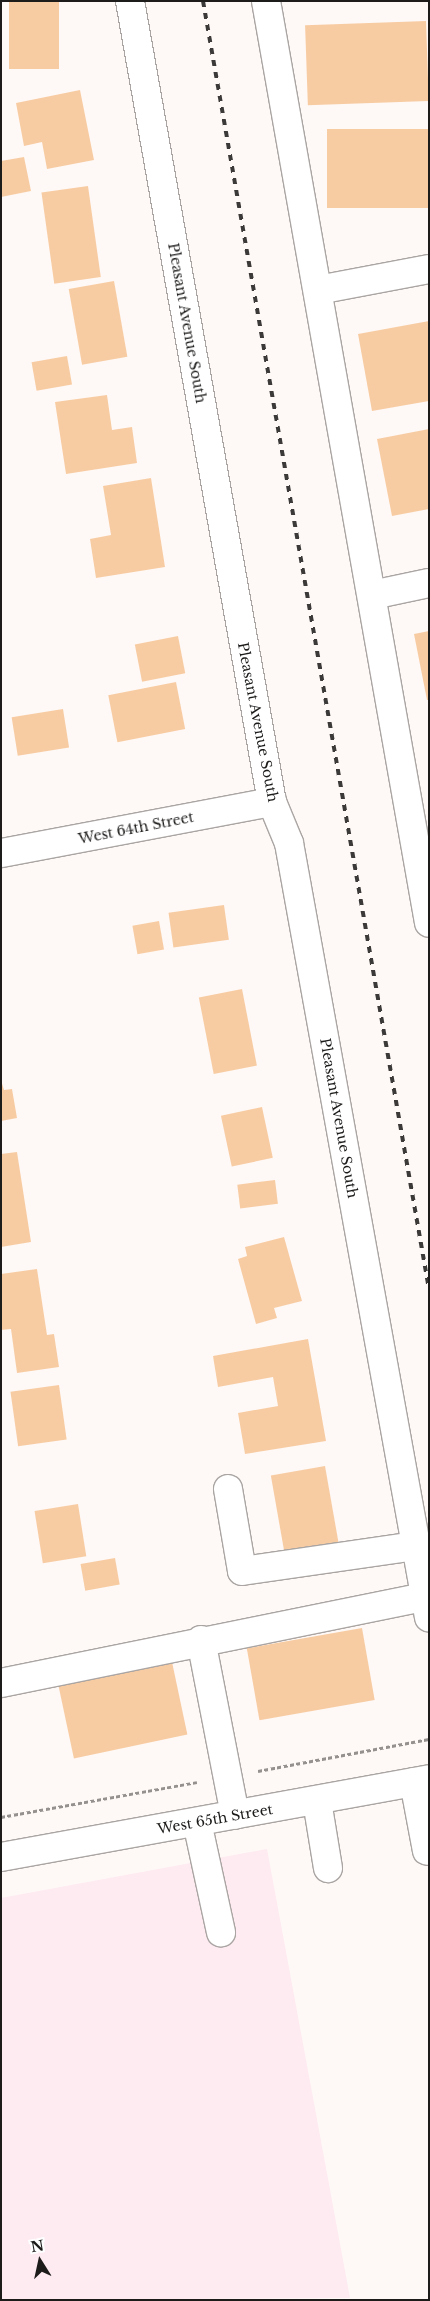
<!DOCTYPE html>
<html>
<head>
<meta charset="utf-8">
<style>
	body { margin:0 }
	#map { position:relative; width:430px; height:2301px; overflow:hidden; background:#fef9f7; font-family:"Libre Baskerville",serif }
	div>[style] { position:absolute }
	.commercial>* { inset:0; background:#feeaf1 }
	.building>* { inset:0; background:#f8cca3; transform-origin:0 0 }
	.path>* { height:3px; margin-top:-1.5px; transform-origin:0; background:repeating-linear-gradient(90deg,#94918f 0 4px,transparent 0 6.5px) }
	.roads { filter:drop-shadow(1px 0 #aaa5a3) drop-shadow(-1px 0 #aaa5a3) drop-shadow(0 1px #aaa5a3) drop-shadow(0 -1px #aaa5a3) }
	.minor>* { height:28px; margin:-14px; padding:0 14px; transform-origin:14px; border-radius:14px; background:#fff }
	.rail>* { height:4px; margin-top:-2px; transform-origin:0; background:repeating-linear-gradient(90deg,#3c3a39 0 6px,transparent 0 12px) }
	span { translate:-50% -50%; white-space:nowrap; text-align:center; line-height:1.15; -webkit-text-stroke:5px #fff; paint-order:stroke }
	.street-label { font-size:14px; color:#1d1c1b }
	.frame { position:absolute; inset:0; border:2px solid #1d1c1b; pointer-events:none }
	.north { position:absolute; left:15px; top:2236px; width:50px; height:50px; -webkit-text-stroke:4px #fff; paint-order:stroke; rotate:350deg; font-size:14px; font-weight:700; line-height:20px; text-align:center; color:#1d1c1b }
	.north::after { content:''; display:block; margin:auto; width:18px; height:22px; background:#1d1c1b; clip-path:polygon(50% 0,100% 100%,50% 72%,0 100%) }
</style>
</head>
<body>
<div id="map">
	<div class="commercial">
		<div style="clip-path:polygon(267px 1849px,350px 2298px,1px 2300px,1px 1898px)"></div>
	</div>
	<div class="building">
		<div style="left:9px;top:1px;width:50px;height:68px"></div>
		<div style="left:426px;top:21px;width:80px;height:121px;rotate:88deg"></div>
		<div style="clip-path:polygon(80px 90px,94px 160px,47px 169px,42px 142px,24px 146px,16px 103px)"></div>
		<div style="left:429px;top:129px;width:79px;height:102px;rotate:90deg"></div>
		<div style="clip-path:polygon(24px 157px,31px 191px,1px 197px,1px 161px)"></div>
		<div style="left:88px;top:186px;width:92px;height:47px;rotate:82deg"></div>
		<div style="left:114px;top:281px;width:77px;height:46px;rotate:80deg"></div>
		<div style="clip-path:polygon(429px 321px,429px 401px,372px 411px,358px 334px)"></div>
		<div style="left:67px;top:356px;width:29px;height:36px;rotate:80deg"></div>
		<div style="clip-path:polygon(107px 395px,112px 430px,132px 427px,137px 463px,66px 474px,55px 402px)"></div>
		<div style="clip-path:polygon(429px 429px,429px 509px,392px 516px,377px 439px)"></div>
		<div style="clip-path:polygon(151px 478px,165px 567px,96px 578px,90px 539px,111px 535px,103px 486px)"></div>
		<div style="clip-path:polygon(429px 631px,429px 700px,427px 700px,414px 634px)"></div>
		<div style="left:178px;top:636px;width:38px;height:44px;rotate:79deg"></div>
		<div style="left:176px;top:682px;width:48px;height:69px;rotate:79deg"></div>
		<div style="left:63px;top:709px;width:39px;height:52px;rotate:81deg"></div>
		<div style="left:224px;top:905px;width:35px;height:56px;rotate:82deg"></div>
		<div style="left:159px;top:921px;width:29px;height:27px;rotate:80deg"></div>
		<div style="left:242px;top:989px;width:78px;height:44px;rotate:79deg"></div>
		<div style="clip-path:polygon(1px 1080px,4px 1090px,12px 1089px,17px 1118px,1px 1121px)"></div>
		<div style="left:262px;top:1107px;width:52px;height:42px;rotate:78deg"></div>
		<div style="clip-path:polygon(17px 1152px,31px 1242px,1px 1247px,1px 1154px)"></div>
		<div style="left:275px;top:1180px;width:24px;height:38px;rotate:83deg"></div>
		<div style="clip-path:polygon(284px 1237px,302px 1301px,274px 1308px,277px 1318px,256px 1324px,238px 1259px,247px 1256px,245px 1247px)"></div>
		<div style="clip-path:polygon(37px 1269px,47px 1335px,54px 1334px,59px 1367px,17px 1373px,11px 1329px,1px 1330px,1px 1274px)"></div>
		<div style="clip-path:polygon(308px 1339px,326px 1441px,245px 1454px,238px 1413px,278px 1406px,273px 1377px,218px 1387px,213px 1356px)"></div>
		<div style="left:59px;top:1385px;width:55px;height:49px;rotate:82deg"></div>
		<div style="left:325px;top:1466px;width:82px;height:55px;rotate:80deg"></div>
		<div style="left:78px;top:1504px;width:53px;height:44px;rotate:81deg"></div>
		<div style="left:115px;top:1558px;width:27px;height:35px;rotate:80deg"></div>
		<div style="left:362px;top:1628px;width:73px;height:117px;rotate:80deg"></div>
		<div style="left:172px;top:1662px;width:74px;height:116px;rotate:78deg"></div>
	</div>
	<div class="path">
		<div style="left:258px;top:1771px;width:174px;rotate:-10.6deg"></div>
		<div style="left:1px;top:1817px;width:199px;rotate:-10.1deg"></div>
	</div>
	<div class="roads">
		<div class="minor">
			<div style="left:130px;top:1px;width:813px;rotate:79.95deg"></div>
			<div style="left:272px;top:802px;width:44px;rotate:67.5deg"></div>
			<div style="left:289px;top:843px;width:787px;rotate:79.75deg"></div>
			<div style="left:266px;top:1px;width:936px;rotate:79.97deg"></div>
			<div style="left:318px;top:290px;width:113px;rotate:-10.7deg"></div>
			<div style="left:372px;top:595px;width:58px;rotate:-11.9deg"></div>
			<div style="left:1px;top:853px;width:276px;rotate:-10.7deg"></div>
			<div style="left:228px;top:1489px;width:83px;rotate:80.3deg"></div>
			<div style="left:242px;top:1571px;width:176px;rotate:-8.2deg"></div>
			<div style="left:201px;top:1640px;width:178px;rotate:79deg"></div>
			<div style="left:1px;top:1683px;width:433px;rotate:-11.5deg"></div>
			<div style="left:414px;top:1782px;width:70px;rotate:79.3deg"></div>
			<div style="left:317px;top:1801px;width:68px;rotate:80.7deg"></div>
			<div style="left:197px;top:1822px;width:113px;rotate:77.7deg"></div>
			<div style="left:1px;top:1857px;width:435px;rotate:-10.3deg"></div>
		</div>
	</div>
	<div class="rail">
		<div style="left:203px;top:1px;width:1308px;rotate:80.05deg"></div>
	</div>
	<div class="street-label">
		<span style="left:187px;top:323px;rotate:80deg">Pleasant Avenue South</span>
		<span style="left:258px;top:722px;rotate:79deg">Pleasant Avenue South</span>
		<span style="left:136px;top:828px;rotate:-11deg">West 64th Street</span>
		<span style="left:339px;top:1118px;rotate:80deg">Pleasant Avenue South</span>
		<span style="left:215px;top:1819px;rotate:-10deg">West 65th Street</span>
	</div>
	<div class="frame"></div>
	<div class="north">N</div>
</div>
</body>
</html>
